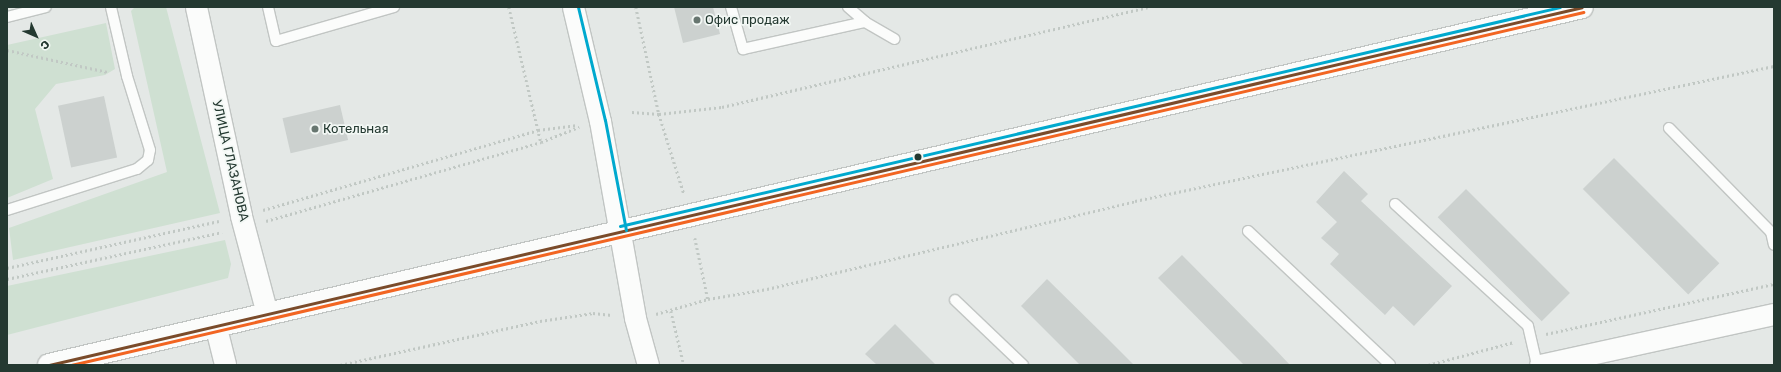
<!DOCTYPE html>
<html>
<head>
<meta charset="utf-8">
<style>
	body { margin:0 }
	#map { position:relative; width:1781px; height:372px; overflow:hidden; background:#e4e8e6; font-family:Rubik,sans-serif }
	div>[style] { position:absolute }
	.green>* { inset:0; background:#cfe0d2 }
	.building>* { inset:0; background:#ccd1cf; transform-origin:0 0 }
	.path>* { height:2.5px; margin-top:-1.25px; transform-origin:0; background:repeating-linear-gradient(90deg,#c1c8c4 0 2px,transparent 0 5px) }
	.roads { filter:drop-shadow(1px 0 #c1c5c3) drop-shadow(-1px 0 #c1c5c3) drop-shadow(0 1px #c1c5c3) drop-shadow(0 -1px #c1c5c3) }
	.lane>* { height:10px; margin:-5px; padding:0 5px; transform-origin:5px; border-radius:5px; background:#fbfcfb }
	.street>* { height:21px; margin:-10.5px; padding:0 10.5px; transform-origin:10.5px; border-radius:10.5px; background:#fbfcfb }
	.secondary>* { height:22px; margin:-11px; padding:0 11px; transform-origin:11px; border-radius:11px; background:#fbfcfb }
	.bus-1>* { height:3px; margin:-1.5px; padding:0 1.5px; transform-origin:1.5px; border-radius:1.5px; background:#7a4b2a }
	.bus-2>* { height:3px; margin:-1.5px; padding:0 1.5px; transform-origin:1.5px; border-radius:1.5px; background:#f26522 }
	.bus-3>* { height:3px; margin:-1.5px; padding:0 1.5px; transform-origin:1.5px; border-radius:1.5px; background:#00a9ce }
	.dots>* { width:11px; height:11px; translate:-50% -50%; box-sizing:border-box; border:2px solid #f2f7f4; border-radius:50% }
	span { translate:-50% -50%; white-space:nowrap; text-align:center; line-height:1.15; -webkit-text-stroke:3.5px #f2f7f4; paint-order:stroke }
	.poi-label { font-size:13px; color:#243931 }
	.left { translate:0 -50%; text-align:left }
	.street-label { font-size:13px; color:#243931 }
	.frame { position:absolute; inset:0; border:8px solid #243931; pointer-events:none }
	.north { position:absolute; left:16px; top:16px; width:40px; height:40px; -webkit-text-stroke:3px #f2f7f4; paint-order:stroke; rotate:135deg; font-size:11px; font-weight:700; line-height:16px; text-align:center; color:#243931 }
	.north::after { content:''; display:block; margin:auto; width:14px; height:18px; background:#243931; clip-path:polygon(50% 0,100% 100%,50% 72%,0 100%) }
</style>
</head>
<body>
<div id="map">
	<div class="green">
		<div style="clip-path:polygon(135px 7px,166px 7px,220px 213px,13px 260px,9px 228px,167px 172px,131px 11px)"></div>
		<div style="clip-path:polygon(106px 23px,115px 69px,105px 75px,56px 84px,35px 109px,53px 179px,7px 198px,7px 45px)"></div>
		<div style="clip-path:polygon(225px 240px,231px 264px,228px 278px,7px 335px,7px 286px)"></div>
	</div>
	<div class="building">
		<div style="clip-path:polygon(674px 7px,713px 7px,720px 34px,683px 43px)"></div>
		<div style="left:104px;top:96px;width:63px;height:47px;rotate:78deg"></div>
		<div style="left:340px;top:105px;width:36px;height:59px;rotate:77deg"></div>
		<div style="left:1614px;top:158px;width:149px;height:44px;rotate:45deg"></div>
		<div style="clip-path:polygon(1344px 171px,1368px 194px,1361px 201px,1452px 286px,1414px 326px,1393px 306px,1385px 315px,1330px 264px,1339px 254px,1321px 238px,1337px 222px,1316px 202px)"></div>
		<div style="left:1466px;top:189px;width:147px;height:40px;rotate:45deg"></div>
		<div style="clip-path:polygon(1182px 255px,1273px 347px,1290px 365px,1244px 365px,1158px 278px)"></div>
		<div style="clip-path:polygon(1047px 279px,1108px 339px,1134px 365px,1080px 365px,1021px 306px)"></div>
		<div style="clip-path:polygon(895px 324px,936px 365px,877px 365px,865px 354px)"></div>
	</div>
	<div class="path">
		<div style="left:509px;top:7px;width:139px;rotate:76.7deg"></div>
		<div style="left:636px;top:7px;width:109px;rotate:77.9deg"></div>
		<div style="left:659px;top:114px;width:84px;rotate:72.6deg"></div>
		<div style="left:7px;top:50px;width:103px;rotate:12.3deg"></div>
		<div style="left:632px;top:112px;width:27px;rotate:4deg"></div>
		<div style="left:659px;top:114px;width:63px;rotate:-6.3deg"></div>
		<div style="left:722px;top:107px;width:437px;rotate:-13.2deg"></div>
		<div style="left:263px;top:210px;width:286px;rotate:-16.2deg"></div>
		<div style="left:538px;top:130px;width:40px;rotate:-7.1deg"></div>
		<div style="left:266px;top:221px;width:286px;rotate:-16deg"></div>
		<div style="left:541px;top:142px;width:41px;rotate:-21.5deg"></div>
		<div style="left:695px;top:238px;width:62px;rotate:78deg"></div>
		<div style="left:7px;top:268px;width:217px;rotate:-12.5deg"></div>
		<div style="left:7px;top:279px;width:220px;rotate:-12.3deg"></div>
		<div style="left:671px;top:311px;width:56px;rotate:76.5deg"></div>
		<div style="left:656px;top:314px;width:54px;rotate:-16.1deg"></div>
		<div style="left:708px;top:299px;width:60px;rotate:-9.6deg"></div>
		<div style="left:767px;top:289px;width:378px;rotate:-13.4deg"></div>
		<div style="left:1135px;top:201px;width:653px;rotate:-11.93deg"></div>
		<div style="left:1546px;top:334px;width:233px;rotate:-12.4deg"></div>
		<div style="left:340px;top:365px;width:205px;rotate:-12.4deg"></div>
		<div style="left:540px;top:321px;width:54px;rotate:-8.6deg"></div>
		<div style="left:593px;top:313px;width:19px;rotate:6deg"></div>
		<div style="left:1428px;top:365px;width:89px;rotate:-15deg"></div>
	</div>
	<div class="roads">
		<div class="lane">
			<div style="left:268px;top:7px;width:35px;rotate:77deg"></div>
			<div style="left:276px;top:41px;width:123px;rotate:-16.1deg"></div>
			<div style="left:731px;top:7px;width:44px;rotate:74.1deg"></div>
			<div style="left:743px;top:49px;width:125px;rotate:-12.5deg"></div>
			<div style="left:848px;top:7px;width:23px;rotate:41deg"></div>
			<div style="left:865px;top:22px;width:34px;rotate:30deg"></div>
			<div style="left:7px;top:17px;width:40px;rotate:-14.4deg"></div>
			<div style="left:1669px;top:128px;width:146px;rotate:45.6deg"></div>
			<div style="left:1771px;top:232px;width:13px;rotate:77deg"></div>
			<div style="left:1395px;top:204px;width:180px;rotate:42.5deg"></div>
			<div style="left:1528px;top:326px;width:40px;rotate:77deg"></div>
			<div style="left:7px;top:210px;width:136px;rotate:-17.5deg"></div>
			<div style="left:137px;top:169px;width:14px;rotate:-39deg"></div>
			<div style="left:148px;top:160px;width:10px;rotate:-79deg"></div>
			<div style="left:150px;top:150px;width:77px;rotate:-107.3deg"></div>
			<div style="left:127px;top:76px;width:71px;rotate:-103.1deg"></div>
			<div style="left:1248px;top:231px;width:195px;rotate:43.3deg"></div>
			<div style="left:955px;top:300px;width:94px;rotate:43.7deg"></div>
		</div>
		<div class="street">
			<div style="left:196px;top:7px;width:214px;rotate:77.8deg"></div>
			<div style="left:241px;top:216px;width:101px;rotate:75.1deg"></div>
			<div style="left:573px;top:7px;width:117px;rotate:76.7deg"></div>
			<div style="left:600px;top:121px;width:200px;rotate:79.9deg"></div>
			<div style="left:635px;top:318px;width:49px;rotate:74.5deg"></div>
			<div style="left:216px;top:328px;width:38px;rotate:76deg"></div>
			<div style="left:1540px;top:365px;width:239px;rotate:-12.3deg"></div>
		</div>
		<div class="secondary">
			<div style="left:49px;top:365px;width:1574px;rotate:-13.14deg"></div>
		</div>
	</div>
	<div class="bus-1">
		<div style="left:49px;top:365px;width:1574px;rotate:-13.14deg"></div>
	</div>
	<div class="bus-2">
		<div style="left:71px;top:365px;width:1553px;rotate:-13.14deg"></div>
	</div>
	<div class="bus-3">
		<div style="left:578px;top:7px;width:116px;rotate:76.6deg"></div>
		<div style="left:605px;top:120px;width:112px;rotate:79.2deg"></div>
		<div style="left:620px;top:226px;width:965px;rotate:-13.11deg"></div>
	</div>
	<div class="dots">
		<div style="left:697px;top:20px;background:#677670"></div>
		<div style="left:315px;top:129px;background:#677670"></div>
		<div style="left:918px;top:157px;background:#243931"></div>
	</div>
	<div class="poi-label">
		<span class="left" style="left:705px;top:20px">Офис продаж</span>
		<span class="left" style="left:323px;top:129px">Котельная</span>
	</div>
	<div class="street-label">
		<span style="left:230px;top:161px;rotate:77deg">УЛИЦА ГЛАЗАНОВА</span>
	</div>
	<div class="frame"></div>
	<div class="north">С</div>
</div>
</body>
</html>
